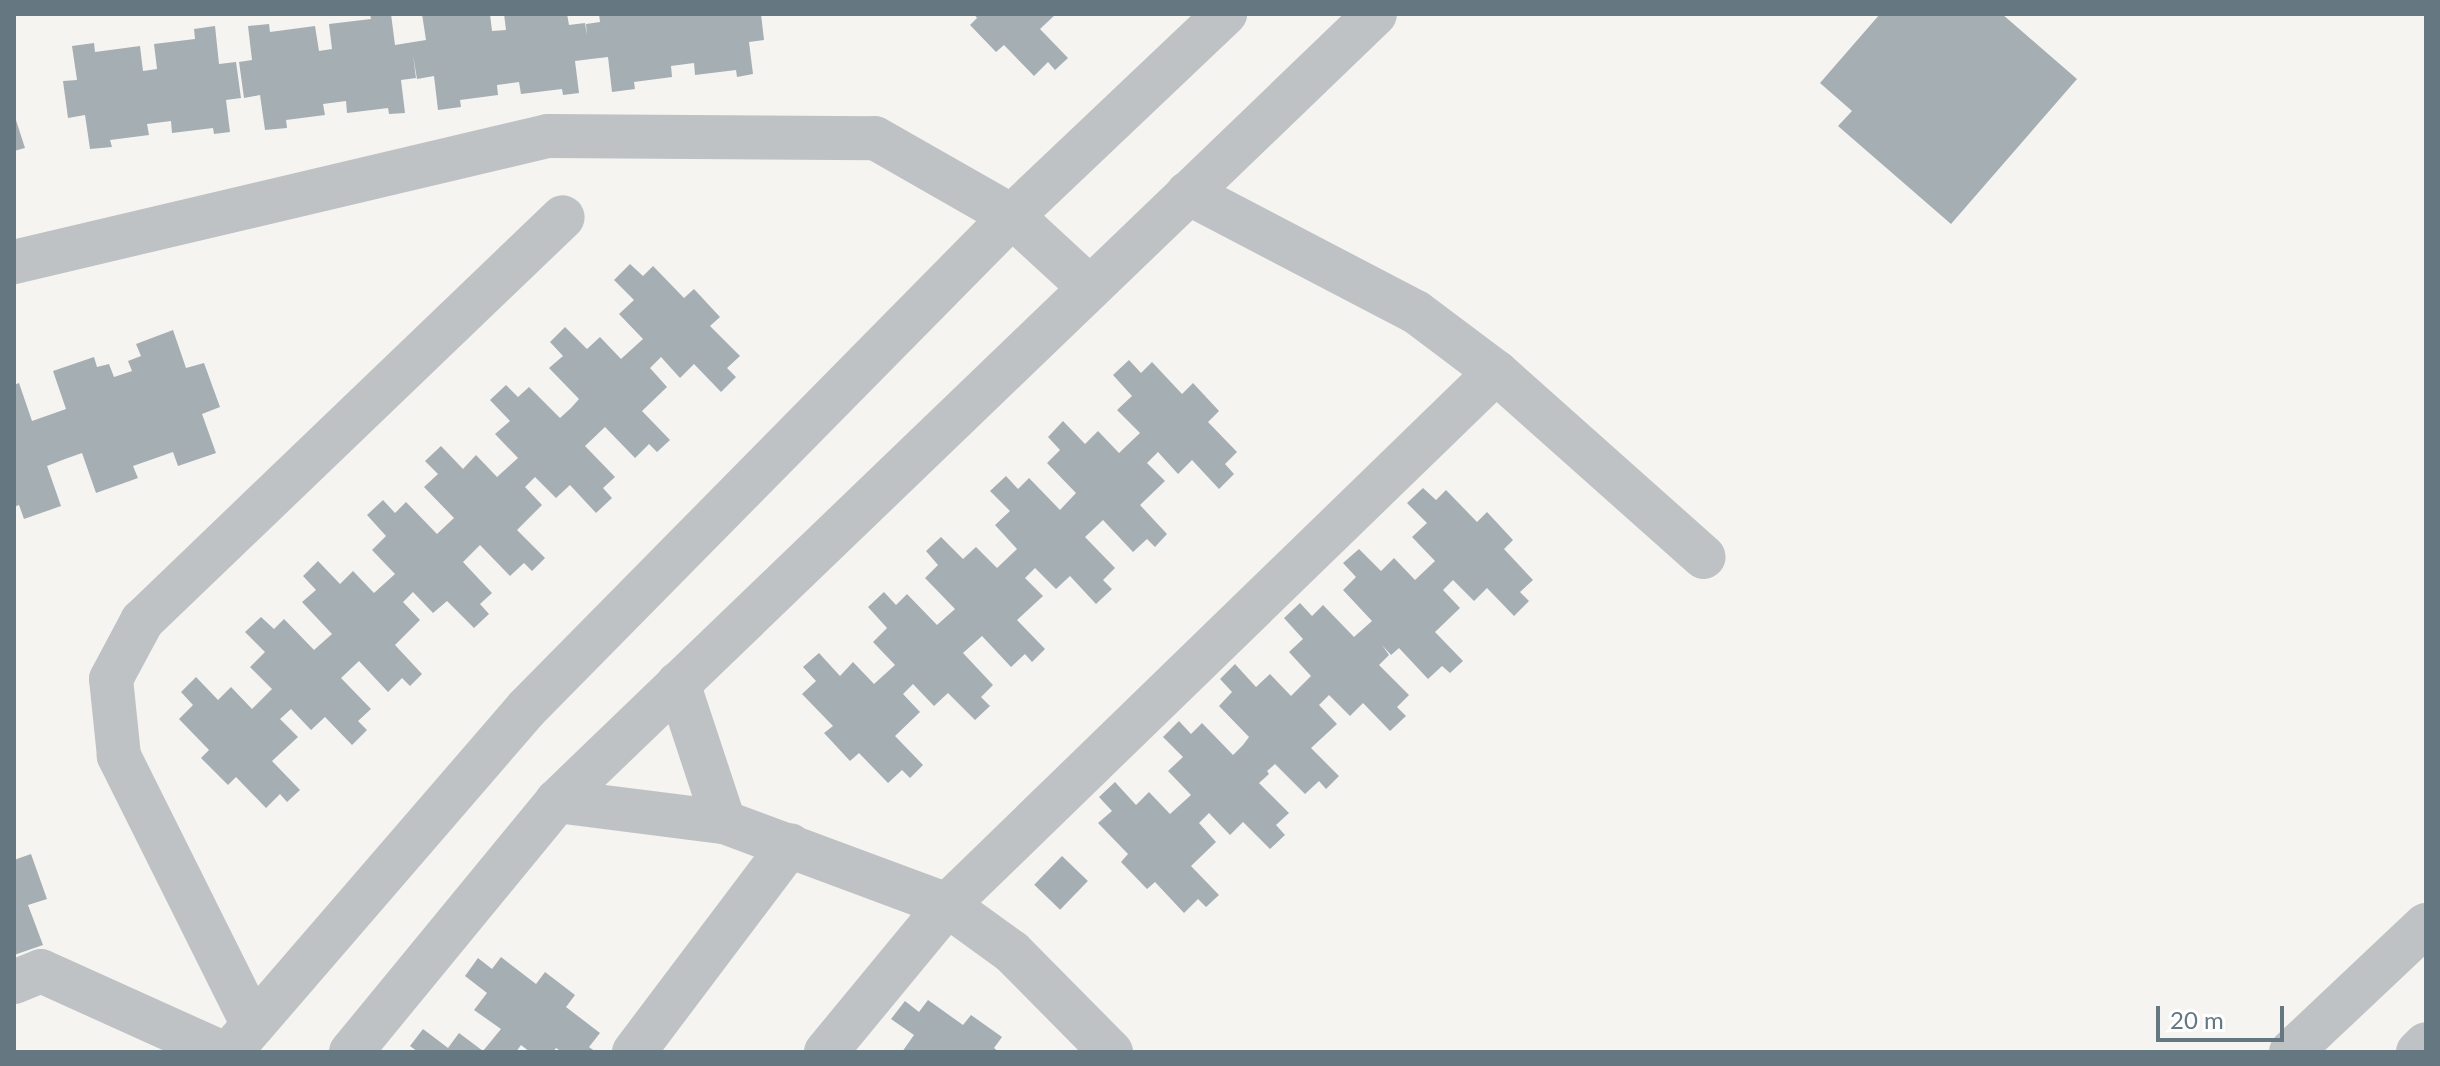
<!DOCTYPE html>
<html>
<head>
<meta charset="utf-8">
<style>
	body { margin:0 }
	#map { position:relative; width:2440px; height:1066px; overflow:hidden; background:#f5f4f1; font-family:Lato,sans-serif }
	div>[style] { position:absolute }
	.building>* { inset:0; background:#a5aeb2; transform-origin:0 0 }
	.minor>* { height:44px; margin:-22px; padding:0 22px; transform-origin:22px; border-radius:22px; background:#bec2c5 }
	span { translate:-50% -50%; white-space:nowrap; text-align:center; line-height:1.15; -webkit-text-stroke:8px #fff; paint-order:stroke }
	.frame { position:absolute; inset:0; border:16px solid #657781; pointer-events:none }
	.scale { position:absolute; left:2156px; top:1006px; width:128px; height:36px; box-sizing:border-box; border:4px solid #657781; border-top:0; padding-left:10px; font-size:24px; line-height:28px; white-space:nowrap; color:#657781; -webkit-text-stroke:6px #fff; paint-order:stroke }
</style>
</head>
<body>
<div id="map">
	<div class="building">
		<div style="clip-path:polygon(370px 14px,391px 14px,395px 45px,426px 40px,422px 14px,490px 14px,492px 31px,506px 30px,504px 14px,567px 14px,569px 25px,585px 23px,587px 36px,586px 24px,600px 22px,599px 14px,761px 14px,764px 40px,749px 42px,753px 74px,737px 77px,736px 70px,695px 75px,694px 63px,671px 66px,672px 77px,634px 82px,635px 89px,612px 92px,608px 57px,591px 59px,575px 61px,579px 93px,563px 95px,562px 89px,521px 94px,519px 82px,497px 85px,498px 95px,460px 100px,461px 107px,438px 110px,434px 76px,417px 79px,413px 55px,416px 78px,401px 80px,405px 113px,389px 114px,388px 108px,347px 113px,346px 101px,323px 104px,325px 115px,286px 120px,287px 128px,265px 130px,260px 95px,244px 98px,239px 62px,252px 60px,248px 26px,269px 24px,270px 32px,315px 26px,319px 51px,332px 49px,329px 24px,371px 19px)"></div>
		<div style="clip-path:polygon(974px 14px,1056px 14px,1040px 29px,1068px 58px,1055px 70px,1048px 62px,1034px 76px,1004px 45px,996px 52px,970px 25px,977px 18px)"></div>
		<div style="clip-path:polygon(1880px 14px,2002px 14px,2077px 79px,1951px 224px,1838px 126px,1852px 111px,1820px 83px)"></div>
		<div style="clip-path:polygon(215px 26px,219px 64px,236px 62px,241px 98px,226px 100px,230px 132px,214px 134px,213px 128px,172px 133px,171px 121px,147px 124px,149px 135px,110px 140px,112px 147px,90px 149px,85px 115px,68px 118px,63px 81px,77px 80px,72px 46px,94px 43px,95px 52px,140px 46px,143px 71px,157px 69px,154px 44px,195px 39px,194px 29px)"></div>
		<div style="clip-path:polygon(14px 114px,25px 148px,14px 151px)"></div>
		<div style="clip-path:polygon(630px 264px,643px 276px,653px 266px,684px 298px,694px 289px,720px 317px,710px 326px,740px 356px,727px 368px,736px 377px,721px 392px,694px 364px,680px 378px,661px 357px,650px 368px,667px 387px,642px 411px,670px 440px,657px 452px,649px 444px,635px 458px,605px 427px,585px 446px,615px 477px,603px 488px,612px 498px,596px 513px,570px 485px,556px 498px,535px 477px,525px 487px,542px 505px,517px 530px,545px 558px,532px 571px,524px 563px,510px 576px,480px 545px,463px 562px,492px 593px,480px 604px,489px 614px,474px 628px,447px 601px,433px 613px,413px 592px,403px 602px,420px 620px,395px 645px,422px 674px,410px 686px,402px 678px,388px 692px,359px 661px,341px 678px,371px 709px,358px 721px,367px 730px,352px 745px,325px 717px,311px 730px,291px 709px,280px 719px,298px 737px,272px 761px,300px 790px,287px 802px,280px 794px,266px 808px,236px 777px,228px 785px,201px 758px,209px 750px,179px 719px,193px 705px,181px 692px,196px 677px,218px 700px,231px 687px,252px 709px,272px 689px,250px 667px,265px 652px,245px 632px,261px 617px,274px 629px,284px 619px,314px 650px,332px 634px,302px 602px,316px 590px,303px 576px,318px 561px,340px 584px,353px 571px,374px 593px,395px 574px,372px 550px,386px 536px,367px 515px,383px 500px,395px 513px,406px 502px,437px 534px,454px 518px,424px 487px,438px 474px,425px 461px,441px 446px,463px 469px,476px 455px,497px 477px,518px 458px,495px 434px,510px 421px,490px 400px,506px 385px,518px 397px,529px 387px,560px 418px,571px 408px,579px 399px,549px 368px,563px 356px,550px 342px,565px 327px,587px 349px,600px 337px,621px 359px,643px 339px,619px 314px,634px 300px,614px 280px)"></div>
		<div style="clip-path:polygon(173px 330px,186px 368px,204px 363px,220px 407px,202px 414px,216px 453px,178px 466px,173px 452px,133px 466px,138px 478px,96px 493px,82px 453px,65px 459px,47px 466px,61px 506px,24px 519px,19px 505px,14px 507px,14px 385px,19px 383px,32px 421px,66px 409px,53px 371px,94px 357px,97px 367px,109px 364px,114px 377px,132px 371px,128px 361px,141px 356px,136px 344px)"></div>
		<div style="clip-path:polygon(1129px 360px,1141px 373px,1152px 362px,1182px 394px,1193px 383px,1219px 411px,1208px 422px,1237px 452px,1225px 464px,1234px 474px,1219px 489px,1192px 460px,1178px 474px,1158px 452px,1147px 463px,1165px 481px,1140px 505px,1167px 534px,1155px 547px,1147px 539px,1133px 552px,1103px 520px,1085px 537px,1115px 568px,1103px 580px,1112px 589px,1096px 604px,1070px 576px,1056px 589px,1035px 568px,1025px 578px,1043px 596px,1017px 620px,1045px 649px,1032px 662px,1025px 654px,1011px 667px,982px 636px,963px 653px,993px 685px,981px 697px,990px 706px,975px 720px,948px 693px,934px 706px,913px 684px,903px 694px,920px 712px,895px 736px,923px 765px,910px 778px,902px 770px,888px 783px,859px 753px,850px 761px,824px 733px,833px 726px,802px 694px,816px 681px,803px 667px,819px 653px,840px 676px,853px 662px,874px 684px,895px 665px,873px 642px,887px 628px,868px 607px,884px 592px,896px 605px,907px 594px,937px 625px,955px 609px,925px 578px,938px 565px,926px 551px,941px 537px,963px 559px,976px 547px,997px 568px,1017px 549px,995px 525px,1010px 511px,990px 491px,1006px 476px,1018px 489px,1029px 478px,1060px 510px,1076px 493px,1047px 463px,1060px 450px,1048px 437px,1063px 421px,1085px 444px,1098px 431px,1119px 453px,1140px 433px,1117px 410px,1132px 396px,1113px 375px)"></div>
		<div style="clip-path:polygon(1423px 488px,1436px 500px,1446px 490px,1477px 522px,1487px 512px,1513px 540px,1504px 549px,1533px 580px,1520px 592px,1529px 601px,1514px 616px,1487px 588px,1474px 601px,1453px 580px,1443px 590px,1460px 608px,1435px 632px,1463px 661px,1450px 673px,1442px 666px,1428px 679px,1399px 648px,1391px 655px,1382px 645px,1389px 655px,1379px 665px,1409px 695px,1397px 707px,1406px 716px,1390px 731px,1363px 703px,1350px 716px,1329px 695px,1319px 705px,1337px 724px,1311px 748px,1339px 776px,1326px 789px,1319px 781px,1305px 794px,1275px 764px,1267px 771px,1269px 774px,1259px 783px,1289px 813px,1276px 825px,1285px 835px,1270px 849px,1243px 822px,1230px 835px,1209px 813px,1199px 823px,1216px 842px,1191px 866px,1219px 895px,1206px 907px,1198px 899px,1184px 913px,1155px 882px,1147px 889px,1121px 862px,1128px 854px,1098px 823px,1112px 811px,1099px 797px,1115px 782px,1136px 805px,1149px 792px,1170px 814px,1191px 795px,1168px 771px,1183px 757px,1163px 737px,1179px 721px,1191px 734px,1202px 723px,1233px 755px,1243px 745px,1249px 737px,1219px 706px,1232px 692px,1220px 679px,1235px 664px,1256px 687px,1270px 674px,1291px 696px,1311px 676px,1289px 652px,1303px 639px,1284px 618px,1300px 603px,1312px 616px,1323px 605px,1354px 637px,1372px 621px,1343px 590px,1356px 577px,1343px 563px,1359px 549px,1381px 571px,1394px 558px,1415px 580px,1435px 561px,1412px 537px,1427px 523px,1407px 503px)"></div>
		<div style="clip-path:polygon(31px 854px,47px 899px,28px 905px,43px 945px,14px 955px,14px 860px)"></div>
		<div style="left:1062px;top:856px;width:36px;height:40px;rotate:44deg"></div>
		<div style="clip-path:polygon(501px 957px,536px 984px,545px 972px,575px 995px,566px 1007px,600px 1033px,589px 1047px,596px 1052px,562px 1052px,556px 1048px,553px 1052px,530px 1052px,521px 1045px,516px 1052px,418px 1052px,410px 1046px,423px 1029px,448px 1048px,459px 1033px,483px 1051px,501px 1029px,474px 1010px,487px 993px,465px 976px,478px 958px,492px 969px)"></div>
		<div style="clip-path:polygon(928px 1000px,963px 1025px,971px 1015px,1002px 1037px,994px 1048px,999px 1052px,902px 1052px,914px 1035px,891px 1019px,905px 1001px,919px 1012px)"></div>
	</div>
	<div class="minor">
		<div style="left:1188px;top:193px;width:257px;rotate:27.6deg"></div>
		<div style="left:1416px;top:312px;width:100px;rotate:36.9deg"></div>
		<div style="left:1496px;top:372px;width:278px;rotate:41.7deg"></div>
		<div style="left:14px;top:262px;width:549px;rotate:-13.28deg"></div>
		<div style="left:548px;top:136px;width:327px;rotate:0.4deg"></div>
		<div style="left:875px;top:138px;width:158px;rotate:29.7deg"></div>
		<div style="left:1012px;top:216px;width:105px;rotate:42.7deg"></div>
		<div style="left:557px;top:801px;width:168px;rotate:7.2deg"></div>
		<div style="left:724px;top:822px;width:146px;rotate:-108.3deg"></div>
		<div style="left:724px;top:822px;width:238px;rotate:20.4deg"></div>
		<div style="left:947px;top:905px;width:80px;rotate:35.9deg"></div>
		<div style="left:1012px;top:952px;width:141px;rotate:45.3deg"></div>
		<div style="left:14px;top:982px;width:29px;rotate:-22deg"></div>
		<div style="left:41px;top:971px;width:196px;rotate:24.3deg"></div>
		<div style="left:253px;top:1025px;width:301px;rotate:-116.5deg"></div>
		<div style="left:119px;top:756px;width:77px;rotate:-95.9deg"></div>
		<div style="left:111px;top:679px;width:66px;rotate:-61.9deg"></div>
		<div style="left:142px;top:621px;width:583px;rotate:-43.82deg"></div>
		<div style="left:230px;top:1052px;width:453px;rotate:-49.2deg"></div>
		<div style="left:526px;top:709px;width:692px;rotate:-45.41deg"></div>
		<div style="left:1012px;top:216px;width:294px;rotate:-43.5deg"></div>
		<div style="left:351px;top:1052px;width:325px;rotate:-50.6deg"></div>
		<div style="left:557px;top:801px;width:1135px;rotate:-43.89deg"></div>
		<div style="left:634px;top:1052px;width:259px;rotate:-53deg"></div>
		<div style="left:826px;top:1052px;width:190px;rotate:-50.5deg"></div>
		<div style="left:947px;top:905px;width:765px;rotate:-44.15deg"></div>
		<div style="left:2291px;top:1052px;width:185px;rotate:-43.3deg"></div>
		<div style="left:2418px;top:1052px;width:11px;rotate:-45deg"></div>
	</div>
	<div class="frame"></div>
	<div class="scale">20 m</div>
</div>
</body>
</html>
